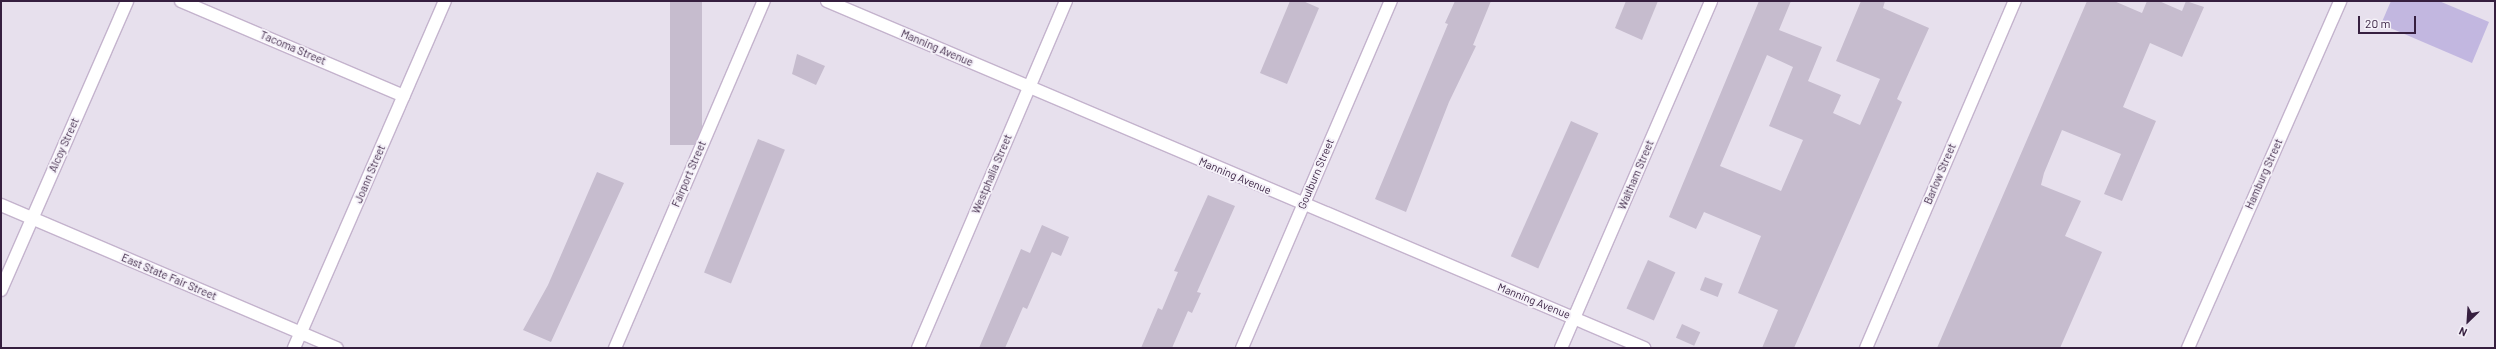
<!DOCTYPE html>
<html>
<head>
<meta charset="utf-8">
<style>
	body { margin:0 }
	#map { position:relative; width:2496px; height:349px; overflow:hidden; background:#e7e0ed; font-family:Barlow,sans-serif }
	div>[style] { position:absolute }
	.green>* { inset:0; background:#c2b7e0 }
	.building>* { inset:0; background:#c6bcce; transform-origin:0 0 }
	.roads { filter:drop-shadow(1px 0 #c4b3cd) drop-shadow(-1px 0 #c4b3cd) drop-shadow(0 1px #c4b3cd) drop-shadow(0 -1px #c4b3cd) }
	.street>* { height:12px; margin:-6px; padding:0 6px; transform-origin:6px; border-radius:6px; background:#fff }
	.secondary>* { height:12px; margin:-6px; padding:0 6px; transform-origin:6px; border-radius:6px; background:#fff }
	span { translate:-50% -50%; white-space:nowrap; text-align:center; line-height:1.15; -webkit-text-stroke:4px #f5f1f9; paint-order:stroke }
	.street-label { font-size:11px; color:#361f3f }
	.frame { position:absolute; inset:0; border:2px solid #361f3f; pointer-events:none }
	.north { position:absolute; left:2448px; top:301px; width:40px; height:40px; -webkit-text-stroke:3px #f5f1f9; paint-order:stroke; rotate:205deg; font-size:11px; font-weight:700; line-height:16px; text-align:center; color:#361f3f }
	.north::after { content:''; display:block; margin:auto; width:14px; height:18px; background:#361f3f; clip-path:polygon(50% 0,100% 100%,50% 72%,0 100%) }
	.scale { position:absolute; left:2358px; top:16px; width:58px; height:18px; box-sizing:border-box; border:2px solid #361f3f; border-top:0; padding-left:5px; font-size:12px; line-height:14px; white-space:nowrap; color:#361f3f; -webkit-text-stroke:3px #f5f1f9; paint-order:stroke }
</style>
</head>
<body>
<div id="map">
	<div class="green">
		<div style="clip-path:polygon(2391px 1px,2439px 1px,2489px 22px,2472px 63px,2381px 24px)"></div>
	</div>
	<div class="building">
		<div style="left:670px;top:1px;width:32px;height:144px"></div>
		<div style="clip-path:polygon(1290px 1px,1303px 1px,1319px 8px,1287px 84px,1260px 73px)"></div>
		<div style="clip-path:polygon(1455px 1px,1491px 1px,1473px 45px,1476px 46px,1449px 102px,1406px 212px,1375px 199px,1448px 24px,1445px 23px)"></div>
		<div style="clip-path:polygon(1626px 1px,1658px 1px,1642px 40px,1615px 28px)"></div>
		<div style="clip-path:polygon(evenodd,1759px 1px,1791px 1px,1779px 30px,1822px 47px,1808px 81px,1841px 95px,1833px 113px,1860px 125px,1880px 79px,1836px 61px,1861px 1px,1885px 1px,1883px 8px,1929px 28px,1897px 99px,1902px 102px,1794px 348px,1762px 348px,1778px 310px,1738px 293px,1761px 236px,1704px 212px,1696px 229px,1669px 217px,1759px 1px,1767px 55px,1793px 67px,1769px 126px,1803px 140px,1781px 191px,1720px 166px,1767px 55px)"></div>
		<div style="clip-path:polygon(2087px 1px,2114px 1px,2142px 13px,2147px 1px,2159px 1px,2182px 11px,2186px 1px,2204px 7px,2182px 57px,2150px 43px,2123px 107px,2156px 121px,2122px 201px,2104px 194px,2121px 154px,2062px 130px,2044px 173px,2041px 185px,2081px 201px,2065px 236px,2102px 252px,2060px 348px,1937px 348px)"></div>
		<div style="clip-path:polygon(797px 54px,825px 66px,816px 85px,792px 74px)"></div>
		<div style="left:1571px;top:121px;width:30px;height:148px;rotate:24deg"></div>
		<div style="left:758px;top:139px;width:29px;height:144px;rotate:22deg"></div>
		<div style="clip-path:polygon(597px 172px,624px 183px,551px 342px,523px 330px,548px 285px)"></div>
		<div style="clip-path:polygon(1208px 195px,1235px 206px,1197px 292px,1201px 293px,1192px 313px,1188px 311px,1172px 348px,1141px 348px,1158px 308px,1162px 310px,1178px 272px,1174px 271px)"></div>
		<div style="clip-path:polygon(1042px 225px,1069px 237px,1061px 256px,1052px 252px,1027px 309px,1023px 307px,1005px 348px,979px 348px,1021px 249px,1030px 253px)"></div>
		<div style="left:1648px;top:260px;width:30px;height:53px;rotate:24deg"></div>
		<div style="left:1705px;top:277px;width:19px;height:14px;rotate:21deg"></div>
		<div style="left:1682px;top:324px;width:20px;height:15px;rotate:24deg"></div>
	</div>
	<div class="roads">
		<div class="street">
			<div style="left:181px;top:1px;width:242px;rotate:23.1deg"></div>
			<div style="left:827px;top:1px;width:888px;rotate:23.01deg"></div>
			<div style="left:1px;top:290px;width:315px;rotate:-66.4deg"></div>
			<div style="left:294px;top:348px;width:378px;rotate:-66.5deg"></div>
			<div style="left:615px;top:348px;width:378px;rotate:-66.8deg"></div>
			<div style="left:918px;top:348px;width:377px;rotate:-66.9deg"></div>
			<div style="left:1242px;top:348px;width:378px;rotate:-66.8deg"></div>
			<div style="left:1561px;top:348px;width:378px;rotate:-66.6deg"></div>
			<div style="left:1866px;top:348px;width:378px;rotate:-66.8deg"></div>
			<div style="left:2188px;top:348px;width:379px;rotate:-66.3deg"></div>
		</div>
		<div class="secondary">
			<div style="left:1px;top:205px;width:365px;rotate:23.1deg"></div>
		</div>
	</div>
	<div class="street-label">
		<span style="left:293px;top:48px;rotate:23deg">Tacoma Street</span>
		<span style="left:937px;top:48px;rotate:23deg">Manning Avenue</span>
		<span style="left:64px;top:145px;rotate:-66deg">Alcoy Street</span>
		<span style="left:370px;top:174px;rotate:-67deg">Joann Street</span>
		<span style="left:689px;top:174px;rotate:-67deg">Fairport Street</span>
		<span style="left:992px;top:174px;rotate:-67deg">Westphalia Street</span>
		<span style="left:1316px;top:174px;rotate:-67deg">Goulburn Street</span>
		<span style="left:1940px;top:174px;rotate:-67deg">Barlow Street</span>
		<span style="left:2264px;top:174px;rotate:-66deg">Hamburg Street</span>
		<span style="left:1636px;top:175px;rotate:-67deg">Waltham Street</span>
		<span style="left:1235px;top:176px;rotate:23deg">Manning Avenue</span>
		<span style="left:169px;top:277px;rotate:23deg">East State Fair Street</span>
		<span style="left:1534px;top:301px;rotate:22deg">Manning Avenue</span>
	</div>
	<div class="frame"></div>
	<div class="north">N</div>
	<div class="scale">20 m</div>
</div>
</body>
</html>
